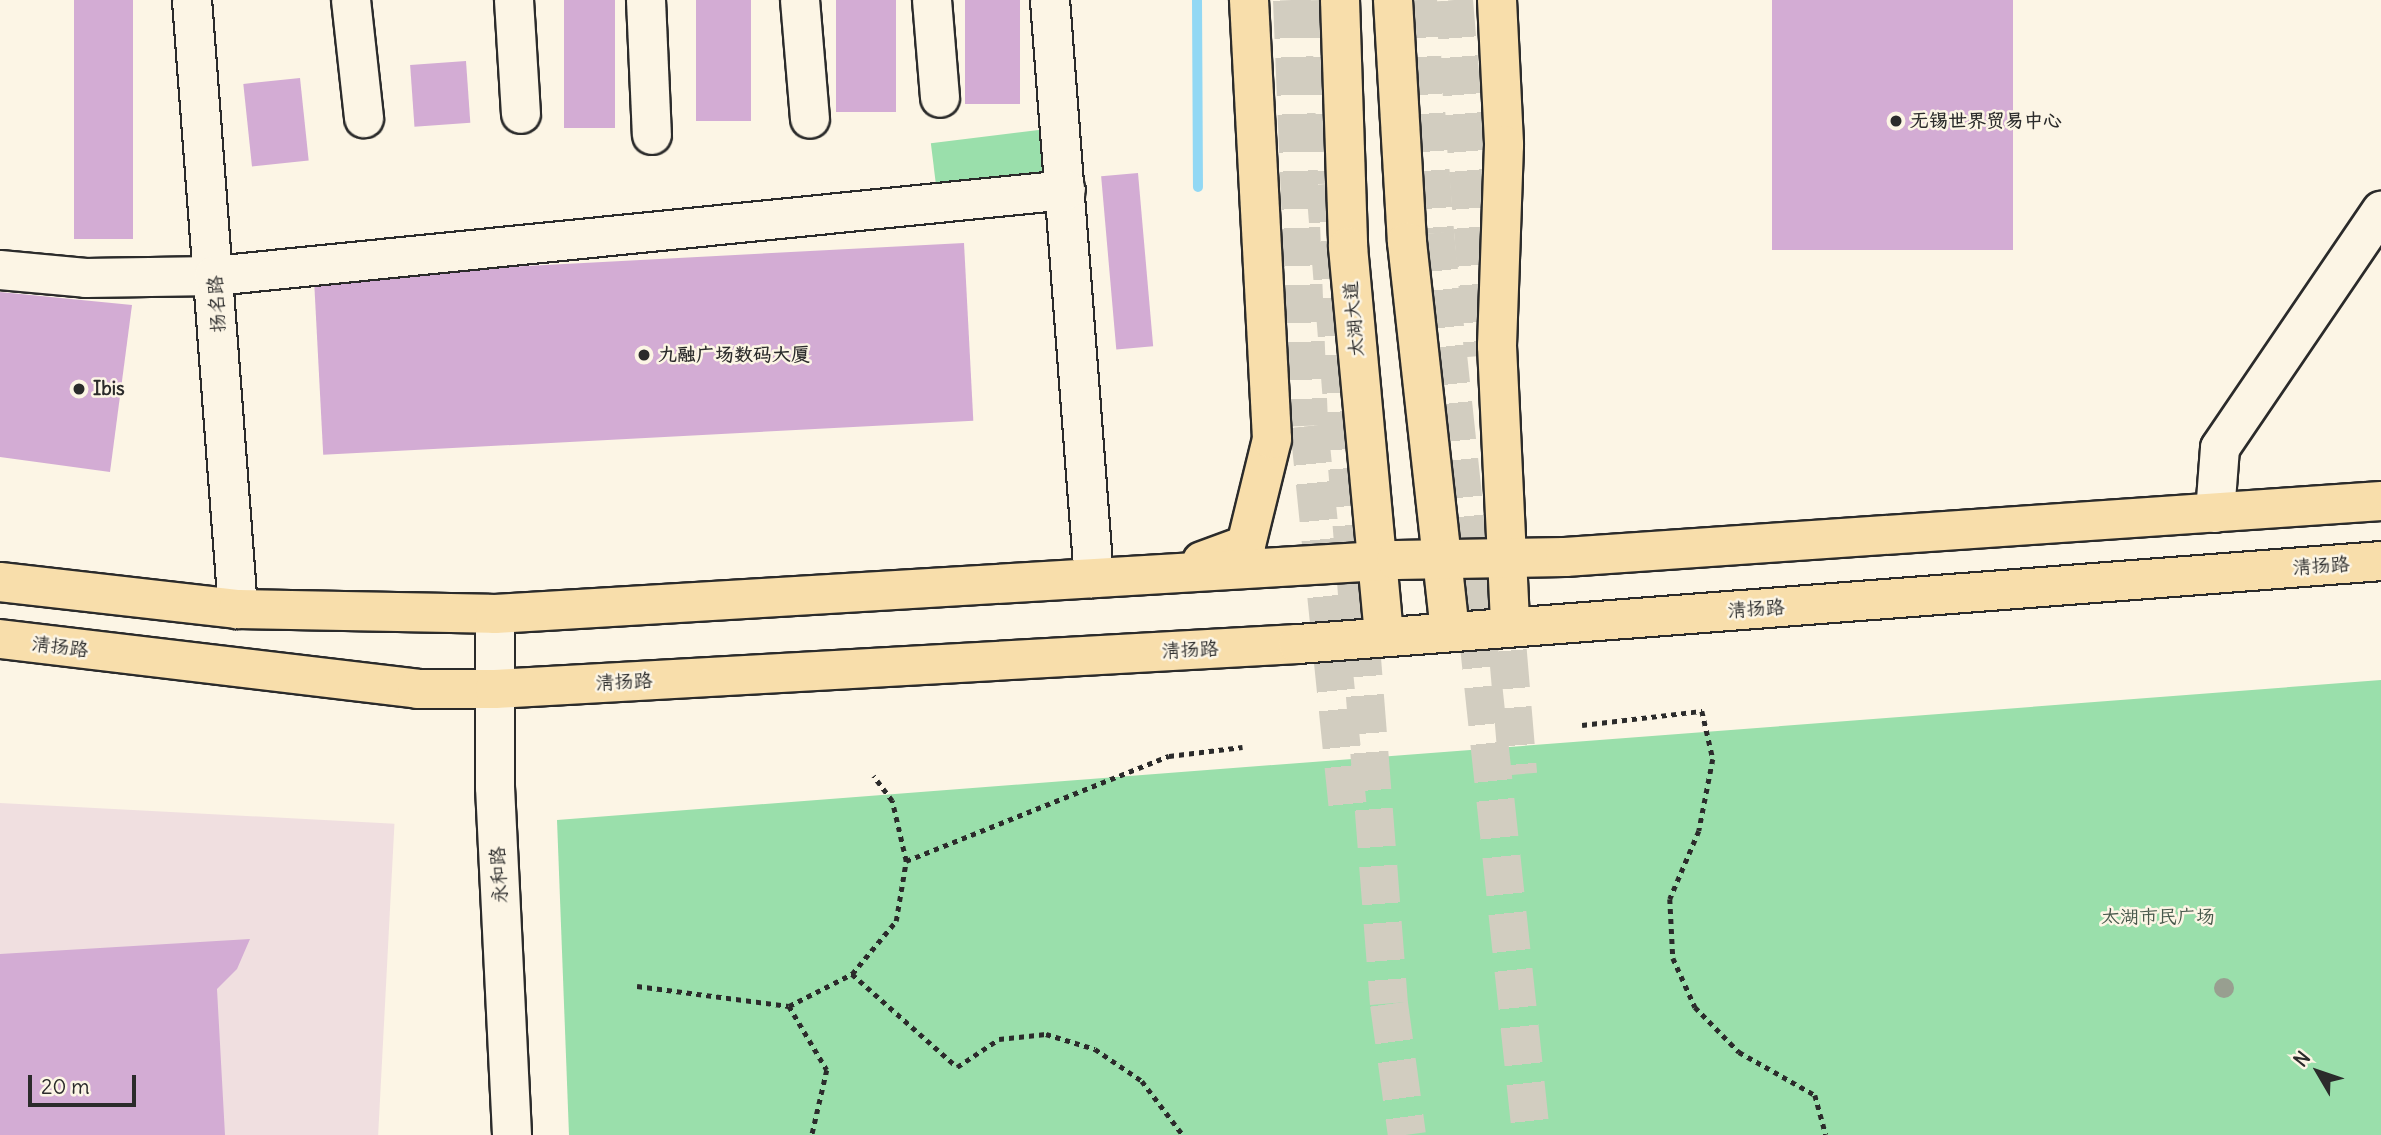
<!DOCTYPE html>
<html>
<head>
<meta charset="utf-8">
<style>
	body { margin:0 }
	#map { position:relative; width:2381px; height:1135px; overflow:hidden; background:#fcf5e5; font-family:Delius,"LXGW WenKai TC",sans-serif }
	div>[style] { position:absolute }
	.built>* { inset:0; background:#f0dfe0; transform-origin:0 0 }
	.green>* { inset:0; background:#9adfab; transform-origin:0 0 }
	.stream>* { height:10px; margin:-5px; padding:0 5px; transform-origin:5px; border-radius:5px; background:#92d8f4 }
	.building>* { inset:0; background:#d3acd4; transform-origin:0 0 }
	.highway-tunnel>* { height:38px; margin-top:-19px; transform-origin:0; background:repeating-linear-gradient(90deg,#d2cdc0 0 38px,transparent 0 57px) }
	.path>* { height:4.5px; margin-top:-2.25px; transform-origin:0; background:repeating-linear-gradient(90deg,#2b2b2b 0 5px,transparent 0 10px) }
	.roads { filter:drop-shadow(2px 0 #2b2b2b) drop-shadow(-2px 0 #2b2b2b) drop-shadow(0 2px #2b2b2b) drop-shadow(0 -2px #2b2b2b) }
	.minor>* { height:38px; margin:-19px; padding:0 19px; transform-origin:19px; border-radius:19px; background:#fcf5e5 }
	.major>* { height:38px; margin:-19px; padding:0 19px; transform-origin:19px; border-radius:19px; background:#f8deab }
	.trees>* { width:20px; height:20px; margin:-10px; border-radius:50%; background:#989f90 }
	.dots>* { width:19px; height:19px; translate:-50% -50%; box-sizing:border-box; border:4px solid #fcf5e5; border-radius:50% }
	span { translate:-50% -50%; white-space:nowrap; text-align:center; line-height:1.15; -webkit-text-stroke:5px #fcf5e5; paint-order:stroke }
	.poi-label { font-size:19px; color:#2b2b2b; font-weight:700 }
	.left { translate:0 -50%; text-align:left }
	.street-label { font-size:19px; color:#2b2b2b }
	.park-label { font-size:19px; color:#47584b }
	.north { position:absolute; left:2283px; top:1037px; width:70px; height:70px; -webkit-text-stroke:5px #fcf5e5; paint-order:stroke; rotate:309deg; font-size:19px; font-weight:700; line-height:28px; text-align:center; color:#2b2b2b }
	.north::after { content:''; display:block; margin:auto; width:24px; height:32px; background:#2b2b2b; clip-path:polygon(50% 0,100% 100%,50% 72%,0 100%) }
	.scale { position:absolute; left:28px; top:1075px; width:108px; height:32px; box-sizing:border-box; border:4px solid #2b2b2b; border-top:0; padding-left:9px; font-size:21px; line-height:24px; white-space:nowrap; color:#2b2b2b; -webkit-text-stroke:5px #fcf5e5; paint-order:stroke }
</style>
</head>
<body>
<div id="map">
	<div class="built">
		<div style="left:0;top:803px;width:395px;height:332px;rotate:3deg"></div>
	</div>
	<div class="green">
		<div style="left:1047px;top:129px;width:50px;height:117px;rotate:83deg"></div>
		<div style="clip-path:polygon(2381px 680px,2381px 1135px,569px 1135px,557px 820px)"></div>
	</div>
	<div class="stream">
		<div style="left:1197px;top:0;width:187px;rotate:89.7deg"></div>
	</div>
	<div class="building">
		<div style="left:74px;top:0;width:59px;height:239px"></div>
		<div style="left:564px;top:0;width:51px;height:128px"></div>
		<div style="left:696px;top:0;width:55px;height:121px"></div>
		<div style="left:836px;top:0;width:60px;height:112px"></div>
		<div style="left:965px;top:0;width:55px;height:104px"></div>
		<div style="left:1772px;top:0;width:241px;height:250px"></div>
		<div style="left:466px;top:61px;width:62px;height:56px;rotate:86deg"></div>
		<div style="left:300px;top:78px;width:83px;height:57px;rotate:84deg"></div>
		<div style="left:1138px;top:173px;width:174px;height:37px;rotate:85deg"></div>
		<div style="left:964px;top:243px;width:178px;height:651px;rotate:87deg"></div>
		<div style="clip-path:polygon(0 292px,132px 305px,110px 472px,0 457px)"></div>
		<div style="clip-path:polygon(250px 939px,237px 969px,217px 989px,225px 1135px,0 1135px,0 954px)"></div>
	</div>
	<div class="highway-tunnel">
		<div style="left:1292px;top:0;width:426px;rotate:87.7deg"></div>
		<div style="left:1309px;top:426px;width:394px;rotate:84.2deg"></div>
		<div style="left:1321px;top:0;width:184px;rotate:88.8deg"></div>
		<div style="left:1325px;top:184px;width:822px;rotate:85.54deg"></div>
		<div style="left:1389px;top:1004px;width:132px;rotate:82.2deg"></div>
		<div style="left:1418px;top:0;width:234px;rotate:85.8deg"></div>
		<div style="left:1435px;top:233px;width:907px;rotate:83.92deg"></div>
		<div style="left:1454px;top:0;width:357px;rotate:85.3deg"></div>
		<div style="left:1503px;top:594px;width:181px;rotate:85.2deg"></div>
	</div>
	<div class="path">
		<div style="left:1582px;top:725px;width:121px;rotate:-6.7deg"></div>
		<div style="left:1702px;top:711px;width:49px;rotate:77.1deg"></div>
		<div style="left:1713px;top:759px;width:73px;rotate:101deg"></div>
		<div style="left:1699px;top:831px;width:74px;rotate:113.1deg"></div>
		<div style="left:1670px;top:899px;width:59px;rotate:87.1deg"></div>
		<div style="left:1673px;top:958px;width:54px;rotate:65.8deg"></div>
		<div style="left:1695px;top:1007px;width:63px;rotate:45.6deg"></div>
		<div style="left:1739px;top:1052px;width:87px;rotate:29.5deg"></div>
		<div style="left:1815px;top:1095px;width:41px;rotate:74.6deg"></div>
		<div style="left:906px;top:861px;width:283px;rotate:-21.8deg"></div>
		<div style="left:1169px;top:756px;width:74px;rotate:-7deg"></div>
		<div style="left:852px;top:974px;width:140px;rotate:41.5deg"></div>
		<div style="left:957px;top:1067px;width:50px;rotate:-33.7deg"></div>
		<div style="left:999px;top:1039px;width:47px;rotate:-6.1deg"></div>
		<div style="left:1046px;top:1034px;width:51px;rotate:17deg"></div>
		<div style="left:1095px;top:1049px;width:57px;rotate:34.2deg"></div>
		<div style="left:1142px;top:1081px;width:68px;rotate:52.8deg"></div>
		<div style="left:637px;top:986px;width:153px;rotate:7.5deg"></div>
		<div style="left:789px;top:1006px;width:71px;rotate:-26.9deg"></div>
		<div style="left:852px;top:974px;width:69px;rotate:-50.3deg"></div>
		<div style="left:896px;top:921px;width:61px;rotate:-80.5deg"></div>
		<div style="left:906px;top:861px;width:62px;rotate:-103.1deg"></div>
		<div style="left:892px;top:801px;width:31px;rotate:-127deg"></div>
		<div style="left:789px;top:1006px;width:74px;rotate:59.3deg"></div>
		<div style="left:827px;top:1070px;width:67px;rotate:103deg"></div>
	</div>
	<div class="roads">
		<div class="minor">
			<div style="left:192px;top:0;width:611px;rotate:85.68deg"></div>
			<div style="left:351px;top:0;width:119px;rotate:83.7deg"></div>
			<div style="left:514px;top:0;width:114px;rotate:86.5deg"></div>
			<div style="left:646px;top:0;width:135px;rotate:87.5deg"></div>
			<div style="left:800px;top:0;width:119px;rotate:85.2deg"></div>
			<div style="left:932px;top:0;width:98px;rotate:85.3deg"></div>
			<div style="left:1050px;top:0;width:580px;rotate:85.65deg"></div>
			<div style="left:0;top:270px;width:86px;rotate:5.3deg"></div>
			<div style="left:86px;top:278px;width:128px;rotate:-0.9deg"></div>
			<div style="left:214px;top:276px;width:856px;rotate:-5.76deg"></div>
			<div style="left:2215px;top:513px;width:65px;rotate:-85.6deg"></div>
			<div style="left:2220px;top:448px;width:287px;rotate:-55.8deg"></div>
			<div style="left:495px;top:614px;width:173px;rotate:90deg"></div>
			<div style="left:495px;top:787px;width:348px;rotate:87.2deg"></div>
		</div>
		<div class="major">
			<div style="left:1340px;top:0;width:247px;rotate:88.1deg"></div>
			<div style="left:1348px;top:247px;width:391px;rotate:84.7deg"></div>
			<div style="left:1393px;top:0;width:242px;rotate:86.7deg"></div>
			<div style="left:1407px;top:242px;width:392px;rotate:83.7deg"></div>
			<div style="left:1497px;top:0;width:145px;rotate:87.2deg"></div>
			<div style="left:1504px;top:145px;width:201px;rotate:92deg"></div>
			<div style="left:1497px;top:346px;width:280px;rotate:87.3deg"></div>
			<div style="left:1202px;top:561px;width:47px;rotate:-20deg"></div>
			<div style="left:1246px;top:545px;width:109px;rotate:-76.2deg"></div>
			<div style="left:1272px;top:439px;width:440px;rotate:-93deg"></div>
			<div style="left:0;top:582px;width:240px;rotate:6.5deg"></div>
			<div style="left:238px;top:609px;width:257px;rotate:1.1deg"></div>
			<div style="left:495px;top:614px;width:903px;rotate:-3.43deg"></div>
			<div style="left:1396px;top:560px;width:169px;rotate:-1deg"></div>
			<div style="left:1565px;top:557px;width:818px;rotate:-3.93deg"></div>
			<div style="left:0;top:639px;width:420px;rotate:6.8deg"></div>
			<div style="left:417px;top:689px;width:78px"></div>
			<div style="left:495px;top:689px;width:804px;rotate:-3.21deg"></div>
			<div style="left:1298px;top:644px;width:1086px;rotate:-4.38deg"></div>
		</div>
	</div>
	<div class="trees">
		<div style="left:2224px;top:988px"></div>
	</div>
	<div class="dots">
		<div style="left:1896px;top:121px;background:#2b2b2b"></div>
		<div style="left:644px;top:355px;background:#2b2b2b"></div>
		<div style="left:79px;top:389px;background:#2b2b2b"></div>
	</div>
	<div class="poi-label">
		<span class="left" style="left:1910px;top:121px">无锡世界贸易中心</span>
		<span class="left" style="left:658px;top:355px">九融广场数码大厦</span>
		<span class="left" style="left:93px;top:389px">Ibis</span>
	</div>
	<div class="street-label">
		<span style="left:217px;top:304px;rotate:-94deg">扬名路</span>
		<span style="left:1354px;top:319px;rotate:-95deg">太湖大道</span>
		<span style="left:2321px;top:566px;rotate:-4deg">清扬路</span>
		<span style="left:1756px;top:609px;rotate:-4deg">清扬路</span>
		<span style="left:60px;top:647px;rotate:7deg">清扬路</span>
		<span style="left:1190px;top:650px;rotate:-3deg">清扬路</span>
		<span style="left:624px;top:682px;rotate:-3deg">清扬路</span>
		<span style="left:499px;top:875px;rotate:-93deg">永和路</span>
	</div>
	<div class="park-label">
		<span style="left:2158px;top:917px">太湖市民广场</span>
	</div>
	<div class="north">N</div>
	<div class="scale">20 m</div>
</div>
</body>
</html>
